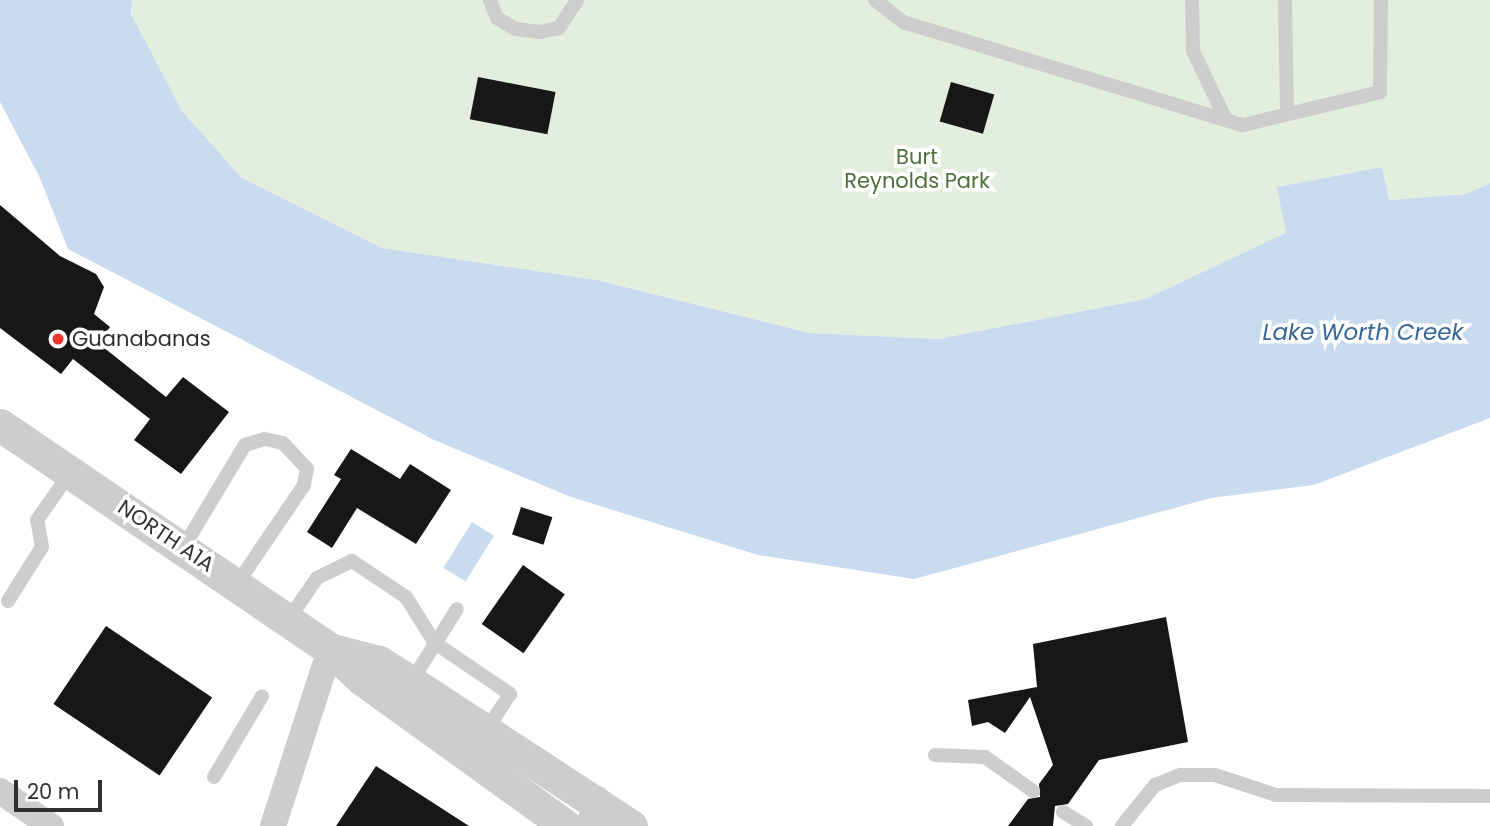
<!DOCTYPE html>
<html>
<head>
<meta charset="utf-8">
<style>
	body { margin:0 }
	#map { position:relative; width:1490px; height:826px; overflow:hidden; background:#fff; font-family:Poppins,sans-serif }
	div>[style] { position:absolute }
	.green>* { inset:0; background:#e4eede }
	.water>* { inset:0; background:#c9dbee; transform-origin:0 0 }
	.building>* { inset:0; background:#171717; transform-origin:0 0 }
	.service>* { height:14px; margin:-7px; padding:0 7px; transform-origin:7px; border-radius:7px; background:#cdcdcd }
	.minor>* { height:26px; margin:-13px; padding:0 13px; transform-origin:13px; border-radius:13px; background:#cdcdcd }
	.tertiary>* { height:33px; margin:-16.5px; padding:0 16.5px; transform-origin:16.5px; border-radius:16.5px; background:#cdcdcd }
	.dots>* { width:19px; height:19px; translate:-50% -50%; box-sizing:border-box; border:4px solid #fff; border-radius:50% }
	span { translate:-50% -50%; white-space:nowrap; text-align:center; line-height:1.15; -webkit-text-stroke:7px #fff; paint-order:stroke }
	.park-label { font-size:21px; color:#4d6f3b }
	.poi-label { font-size:21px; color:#303030 }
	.left { translate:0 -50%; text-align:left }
	.street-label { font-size:21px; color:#303030 }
	.water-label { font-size:23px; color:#396797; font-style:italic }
	.scale { position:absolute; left:14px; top:780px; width:88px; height:32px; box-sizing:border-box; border:4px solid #303030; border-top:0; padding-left:9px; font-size:21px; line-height:24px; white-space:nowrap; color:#303030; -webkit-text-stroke:5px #fff; paint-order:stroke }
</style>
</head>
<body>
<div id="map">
	<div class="green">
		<div style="clip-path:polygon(132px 0,1490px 0,1490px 183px,1466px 194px,1388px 200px,1382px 167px,1278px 187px,1287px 233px,1145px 299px,938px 339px,810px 333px,597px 280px,382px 248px,242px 178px,182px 111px,131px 14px)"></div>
	</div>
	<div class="water">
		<div style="clip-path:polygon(0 0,132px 0,131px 14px,182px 111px,242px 178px,382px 248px,597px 280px,810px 333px,938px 339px,1145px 299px,1286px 233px,1277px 187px,1382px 167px,1389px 200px,1466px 194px,1490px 183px,1490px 418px,1314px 485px,1211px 498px,914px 579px,758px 555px,571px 497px,434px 440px,68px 249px,39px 176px,0 102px)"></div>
		<div style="left:472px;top:522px;width:26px;height:54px;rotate:32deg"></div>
	</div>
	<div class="building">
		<div style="left:478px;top:77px;width:79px;height:43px;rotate:11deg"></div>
		<div style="left:951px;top:82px;width:45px;height:41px;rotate:16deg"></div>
		<div style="clip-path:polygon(0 205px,60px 256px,96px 274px,104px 287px,94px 314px,110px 327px,98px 343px,166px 397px,183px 377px,229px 412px,181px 474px,134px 440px,150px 419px,73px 359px,61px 374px,0 328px)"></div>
		<div style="clip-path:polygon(351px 449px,400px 479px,410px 464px,451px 490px,416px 544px,357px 508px,332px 548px,307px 532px,341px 479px,334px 475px)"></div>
		<div style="left:521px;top:507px;width:33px;height:29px;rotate:18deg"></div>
		<div style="left:523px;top:565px;width:51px;height:72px;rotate:35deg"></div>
		<div style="clip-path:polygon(1166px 617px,1188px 742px,1099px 760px,1068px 804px,1055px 806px,1053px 826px,1008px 826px,1028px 799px,1040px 797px,1039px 784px,1053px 765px,1030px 697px,1005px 733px,988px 722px,972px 726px,968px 700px,1037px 687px,1033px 644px)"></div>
		<div style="left:106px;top:626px;width:128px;height:94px;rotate:34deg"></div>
		<div style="clip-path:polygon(376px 766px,469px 826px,336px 826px)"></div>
	</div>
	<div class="service">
		<div style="left:490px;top:0;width:19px;rotate:69deg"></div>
		<div style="left:497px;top:18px;width:21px;rotate:31deg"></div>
		<div style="left:515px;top:29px;width:25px;rotate:7deg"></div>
		<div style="left:540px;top:32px;width:19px;rotate:-12deg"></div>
		<div style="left:559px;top:28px;width:33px;rotate:-57deg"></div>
		<div style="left:875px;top:0;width:36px;rotate:38deg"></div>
		<div style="left:903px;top:22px;width:355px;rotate:16.9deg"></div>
		<div style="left:1243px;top:125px;width:141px;rotate:-13.5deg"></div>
		<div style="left:1380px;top:92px;width:92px;rotate:-89.4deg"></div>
		<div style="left:1192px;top:0;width:51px;rotate:88.9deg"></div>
		<div style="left:1193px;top:51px;width:76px;rotate:64.4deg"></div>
		<div style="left:1285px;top:0;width:114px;rotate:89deg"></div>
		<div style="left:183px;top:548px;width:120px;rotate:-59deg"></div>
		<div style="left:245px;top:445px;width:21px;rotate:-17deg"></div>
		<div style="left:265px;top:439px;width:18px;rotate:13deg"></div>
		<div style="left:283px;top:443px;width:35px;rotate:47deg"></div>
		<div style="left:307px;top:469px;width:16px;rotate:101deg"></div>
		<div style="left:304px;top:485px;width:120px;rotate:124.1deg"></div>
		<div style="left:8px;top:601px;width:64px;rotate:-57.8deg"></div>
		<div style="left:42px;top:547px;width:27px;rotate:-100deg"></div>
		<div style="left:37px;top:520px;width:57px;rotate:-54.9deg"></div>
		<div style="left:288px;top:620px;width:51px;rotate:-55.4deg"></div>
		<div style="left:317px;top:578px;width:39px;rotate:-26deg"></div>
		<div style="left:352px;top:561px;width:65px;rotate:33.7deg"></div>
		<div style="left:406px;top:597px;width:54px;rotate:57.8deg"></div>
		<div style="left:435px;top:643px;width:91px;rotate:34.2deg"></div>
		<div style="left:510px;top:694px;width:42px;rotate:123.3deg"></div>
		<div style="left:411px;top:682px;width:86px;rotate:-57.8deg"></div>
		<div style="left:935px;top:755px;width:50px;rotate:2.3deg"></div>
		<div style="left:985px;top:757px;width:59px;rotate:35.3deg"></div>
		<div style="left:214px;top:777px;width:94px;rotate:-59.3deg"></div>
		<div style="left:1063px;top:812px;width:27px;rotate:31deg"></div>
		<div style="left:1122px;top:826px;width:53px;rotate:-51.2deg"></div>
		<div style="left:1155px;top:785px;width:27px;rotate:-22deg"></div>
		<div style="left:1180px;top:775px;width:35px"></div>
		<div style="left:1215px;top:775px;width:64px;rotate:18.2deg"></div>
		<div style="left:1276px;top:795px;width:214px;rotate:0.3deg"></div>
	</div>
	<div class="minor">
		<div style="left:0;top:791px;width:62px;rotate:34.5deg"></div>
		<div style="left:273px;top:826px;width:186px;rotate:-72.1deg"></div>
		<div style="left:589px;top:826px;width:28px;rotate:-73deg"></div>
	</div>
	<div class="tertiary">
		<div style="left:0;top:425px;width:399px;rotate:34.2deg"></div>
		<div style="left:330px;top:649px;width:44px;rotate:43.2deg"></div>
		<div style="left:362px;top:679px;width:251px;rotate:35.8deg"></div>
		<div style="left:336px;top:651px;width:44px;rotate:14.3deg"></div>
		<div style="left:379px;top:662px;width:38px;rotate:32deg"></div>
		<div style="left:411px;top:682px;width:263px;rotate:33.2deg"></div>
	</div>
	<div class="dots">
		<div style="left:58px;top:339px;background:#ee362c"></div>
	</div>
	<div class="park-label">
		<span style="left:917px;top:169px">Burt<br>Reynolds Park</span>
	</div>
	<div class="poi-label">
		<span class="left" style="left:72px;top:339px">Guanabanas</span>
	</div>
	<div class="street-label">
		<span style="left:166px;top:536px;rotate:34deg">NORTH A1A</span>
	</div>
	<div class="water-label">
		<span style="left:1363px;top:332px">Lake Worth Creek</span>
	</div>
	<div class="scale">20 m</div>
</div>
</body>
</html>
